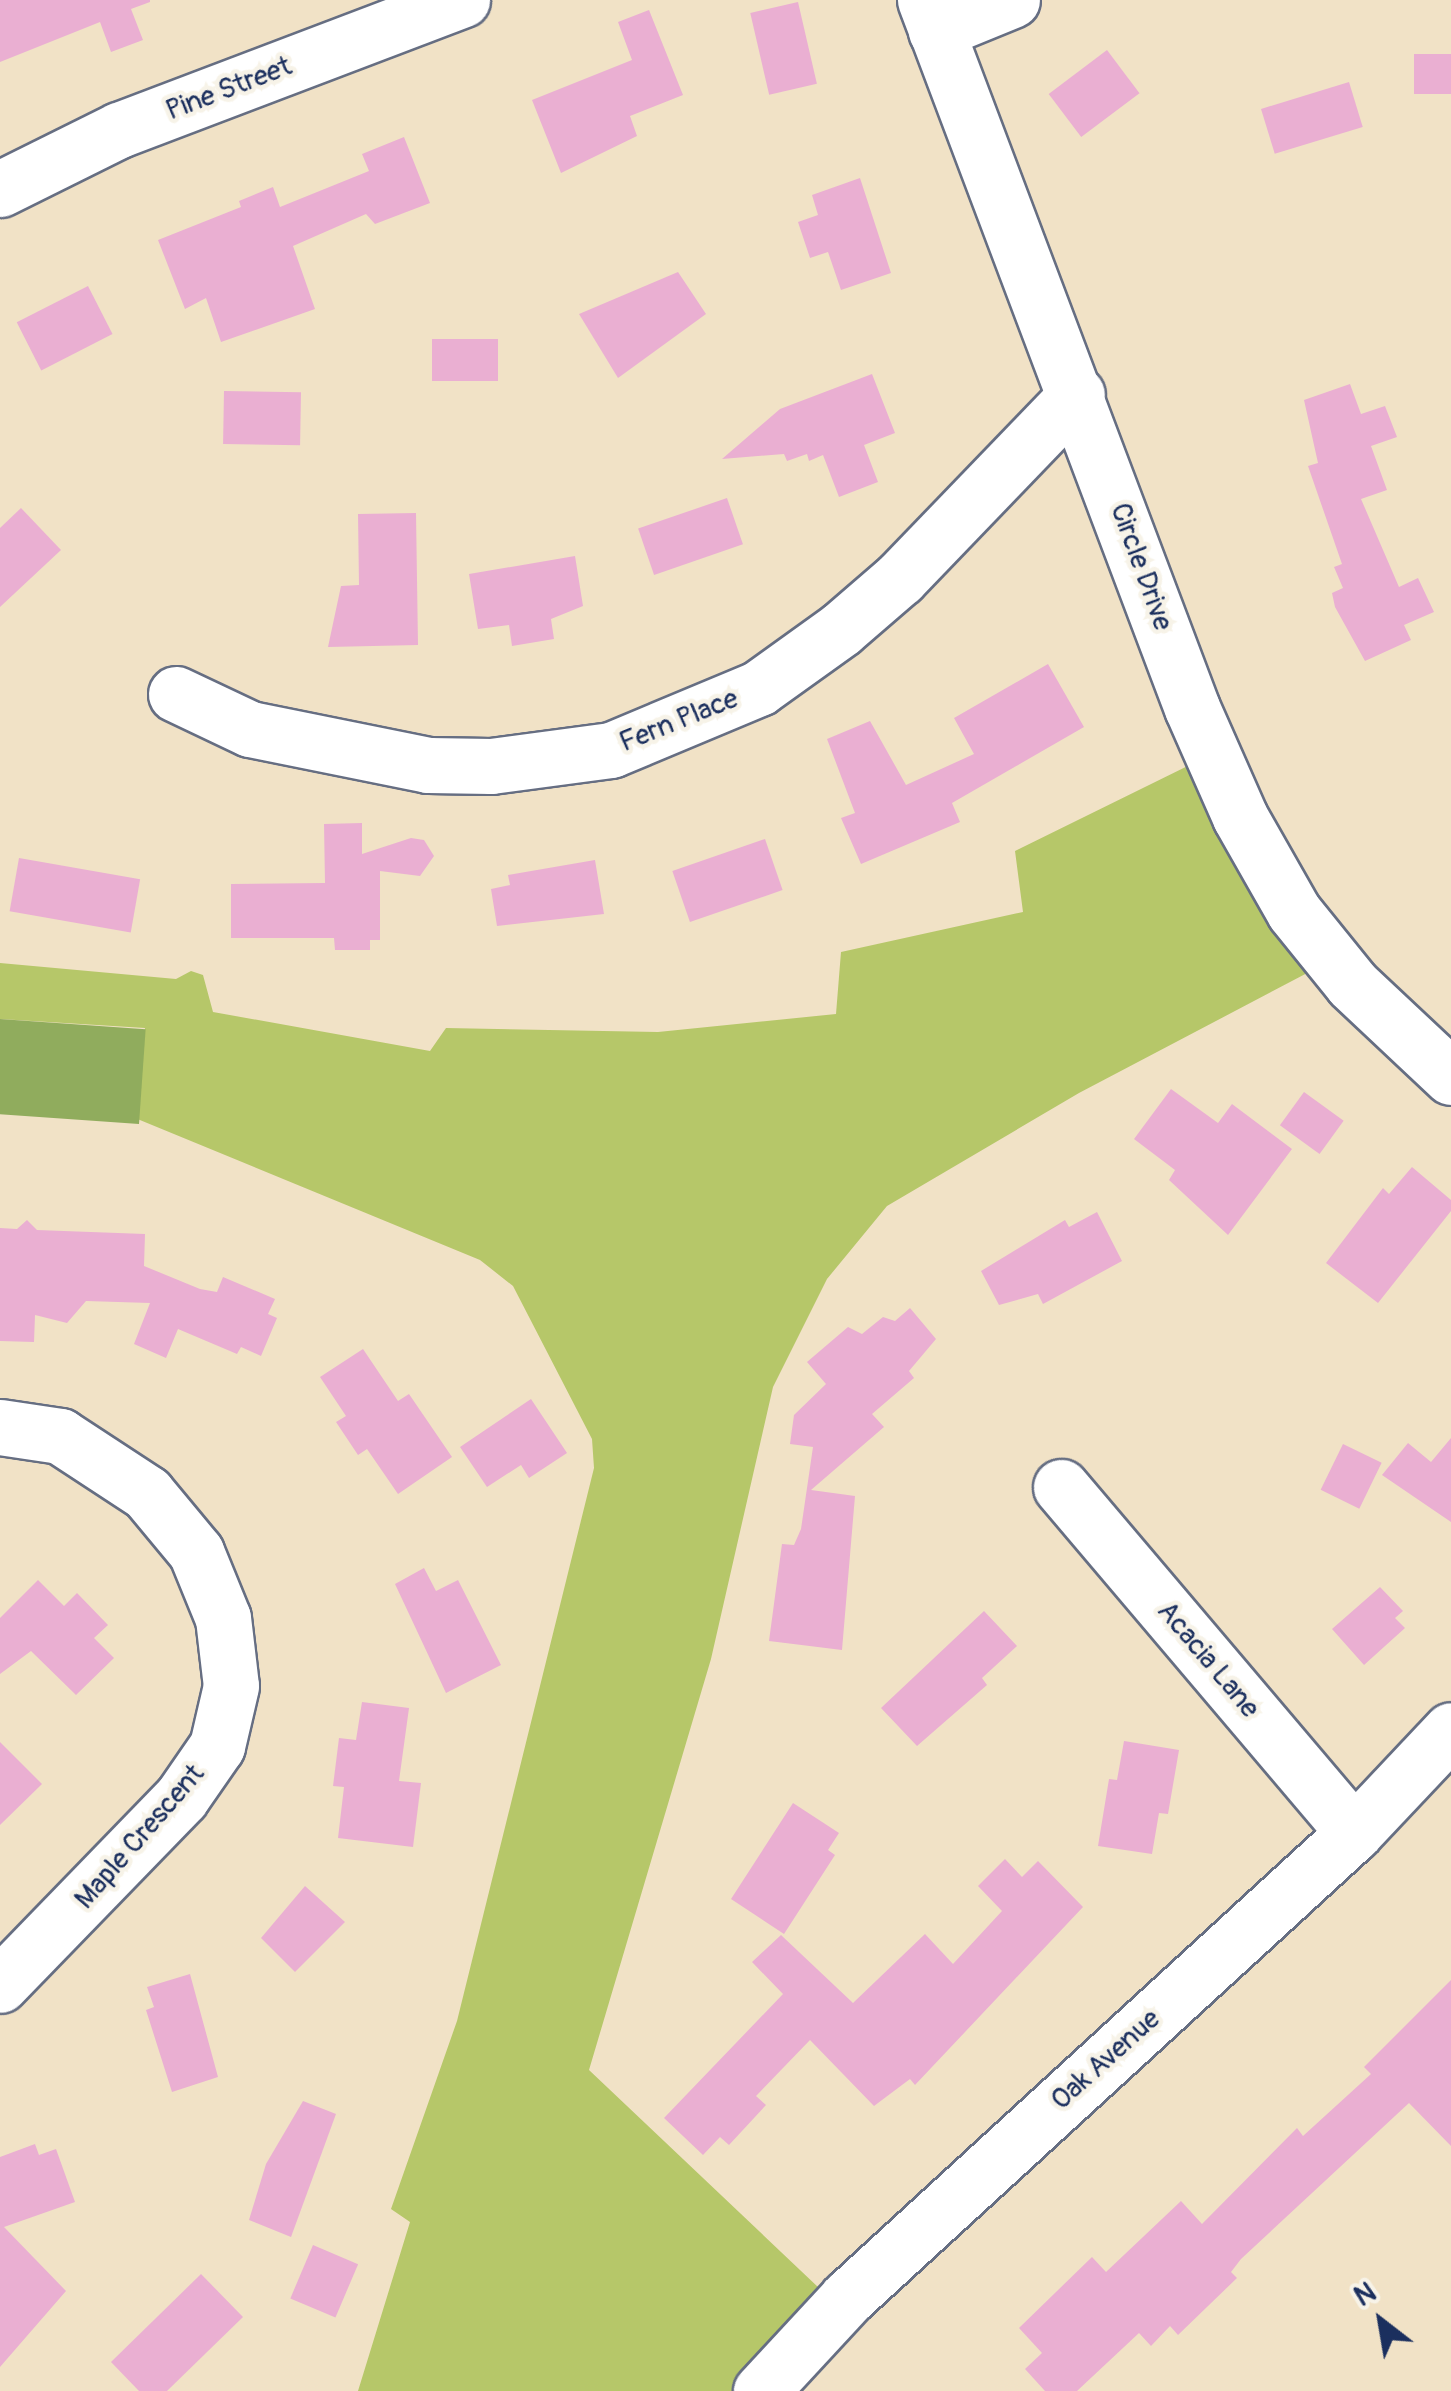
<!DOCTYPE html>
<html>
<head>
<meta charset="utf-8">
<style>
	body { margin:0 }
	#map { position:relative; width:1451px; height:2391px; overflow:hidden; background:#f1e2c6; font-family:Pangolin,sans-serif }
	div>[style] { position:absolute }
	.green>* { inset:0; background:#b6c769 }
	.forest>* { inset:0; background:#90ac5d; transform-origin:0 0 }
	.building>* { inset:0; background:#eaafd2; transform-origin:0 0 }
	.roads { filter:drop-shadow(2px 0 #666e82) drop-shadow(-2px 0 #666e82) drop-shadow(0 2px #666e82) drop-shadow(0 -2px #666e82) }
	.minor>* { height:55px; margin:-27.5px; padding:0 27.5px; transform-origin:27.5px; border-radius:27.5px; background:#fff }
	span { translate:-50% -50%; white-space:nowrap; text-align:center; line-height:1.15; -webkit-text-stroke:9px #f7f3e8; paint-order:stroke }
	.street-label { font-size:28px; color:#1b2f5e }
	.north { position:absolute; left:1331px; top:2271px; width:100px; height:100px; -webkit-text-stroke:8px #f7f3e8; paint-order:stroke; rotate:329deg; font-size:28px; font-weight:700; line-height:40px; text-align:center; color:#1b2f5e }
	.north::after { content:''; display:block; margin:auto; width:35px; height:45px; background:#1b2f5e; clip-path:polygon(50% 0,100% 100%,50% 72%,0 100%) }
</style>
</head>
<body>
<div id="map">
	<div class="green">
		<div style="clip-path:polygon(1210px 755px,1332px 960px,1079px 1093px,887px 1206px,827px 1279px,773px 1387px,711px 1659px,589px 2070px,838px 2306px,757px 2391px,358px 2391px,410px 2222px,391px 2209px,457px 2021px,594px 1468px,592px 1439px,513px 1286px,480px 1260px,135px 1118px,145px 1028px,0 1019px,0 963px,176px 979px,191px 971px,203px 975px,213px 1012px,430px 1051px,446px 1028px,658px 1032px,836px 1014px,841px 952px,1023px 912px,1015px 851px)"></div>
	</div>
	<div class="forest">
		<div style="left:0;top:1019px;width:146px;height:95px;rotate:4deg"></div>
	</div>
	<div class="building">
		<div style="clip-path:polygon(0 0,150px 0,150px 2px,131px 9px,143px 40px,111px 52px,100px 22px,0 62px)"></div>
		<div style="left:798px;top:2px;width:84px;height:49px;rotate:77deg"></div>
		<div style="clip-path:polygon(649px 10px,683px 95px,630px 116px,637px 136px,561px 173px,532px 100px,632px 60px,618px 22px)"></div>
		<div style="left:1107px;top:50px;width:54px;height:73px;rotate:53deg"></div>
		<div style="left:1414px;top:54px;width:37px;height:40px"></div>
		<div style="left:1349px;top:82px;width:47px;height:92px;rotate:73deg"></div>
		<div style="clip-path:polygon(404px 137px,430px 203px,375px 224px,366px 214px,293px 246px,315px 309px,221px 342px,206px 298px,185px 309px,158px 240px,241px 207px,239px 201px,273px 187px,280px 207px,369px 171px,362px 154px)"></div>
		<div style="clip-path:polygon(860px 178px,891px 273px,841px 290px,828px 252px,810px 258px,798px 222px,818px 215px,812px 195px)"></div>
		<div style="clip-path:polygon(678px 272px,706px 314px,618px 378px,579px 314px)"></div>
		<div style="left:88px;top:286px;width:54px;height:80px;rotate:63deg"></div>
		<div style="left:432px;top:339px;width:66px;height:42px"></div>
		<div style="clip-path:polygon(872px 374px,895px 433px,864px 445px,878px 482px,839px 497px,823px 455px,809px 461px,807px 454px,787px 461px,784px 454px,722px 459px,780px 409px)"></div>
		<div style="clip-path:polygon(1350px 384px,1361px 414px,1385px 406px,1397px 437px,1371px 446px,1387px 490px,1361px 499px,1399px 587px,1418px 578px,1434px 612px,1404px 625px,1411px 640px,1365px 661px,1335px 607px,1332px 593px,1343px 588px,1334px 567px,1342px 564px,1308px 466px,1318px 463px,1304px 400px)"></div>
		<div style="left:224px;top:391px;width:77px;height:53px;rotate:1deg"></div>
		<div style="left:727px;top:498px;width:49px;height:94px;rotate:71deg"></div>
		<div style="clip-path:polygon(21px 508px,61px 550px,0 607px,0 528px)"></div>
		<div style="clip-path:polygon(416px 513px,418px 645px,328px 647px,341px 586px,359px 585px,358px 514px)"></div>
		<div style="clip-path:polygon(575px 556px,583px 606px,551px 619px,554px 639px,512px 646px,509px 625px,478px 629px,469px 574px)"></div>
		<div style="clip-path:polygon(1048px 664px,1084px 727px,952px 803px,960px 822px,861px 864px,841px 818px,855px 813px,827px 739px,870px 721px,906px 785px,974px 754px,954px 718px)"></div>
		<div style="clip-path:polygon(362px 823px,362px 854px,411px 838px,424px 840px,434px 856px,420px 876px,380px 871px,380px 940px,370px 940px,370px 950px,335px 950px,334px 938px,231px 938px,231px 884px,325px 883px,324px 824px)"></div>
		<div style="left:765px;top:839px;width:54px;height:98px;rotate:71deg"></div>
		<div style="left:19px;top:858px;width:123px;height:54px;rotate:10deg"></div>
		<div style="clip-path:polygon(595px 860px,604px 914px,497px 926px,491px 889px,510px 885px,508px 875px)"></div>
		<div style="clip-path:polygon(1171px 1089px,1218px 1123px,1232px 1104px,1292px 1149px,1228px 1235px,1169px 1180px,1175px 1170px,1134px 1139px)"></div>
		<div style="left:1304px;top:1092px;width:49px;height:41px;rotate:36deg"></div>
		<div style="clip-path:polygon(1412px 1167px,1451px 1200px,1451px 1211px,1378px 1303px,1326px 1263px,1383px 1188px,1389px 1194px)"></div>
		<div style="clip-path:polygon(1097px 1212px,1122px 1261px,1043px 1304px,1038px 1294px,999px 1305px,981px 1271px,1065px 1220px,1069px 1227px)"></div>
		<div style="clip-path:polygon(27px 1220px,37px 1230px,145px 1234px,144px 1266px,200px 1289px,217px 1292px,223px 1277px,275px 1299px,268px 1314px,277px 1318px,261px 1356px,241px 1347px,237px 1354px,178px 1329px,166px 1358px,134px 1344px,150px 1303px,86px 1301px,67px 1323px,35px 1315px,34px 1342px,0 1341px,0 1228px,17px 1229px)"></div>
		<div style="clip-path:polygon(910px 1308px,936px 1339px,909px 1371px,914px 1378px,872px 1414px,884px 1427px,811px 1490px,855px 1496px,842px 1650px,769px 1641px,782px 1544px,794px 1545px,801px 1529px,813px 1447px,790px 1444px,794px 1415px,826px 1384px,807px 1362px,848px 1327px,862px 1334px,883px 1317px,895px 1321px)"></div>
		<div style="clip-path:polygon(363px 1349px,398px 1401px,409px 1394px,452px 1457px,398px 1494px,367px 1449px,358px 1455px,336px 1422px,346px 1416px,320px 1377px)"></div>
		<div style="clip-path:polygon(531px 1399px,567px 1453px,529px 1478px,521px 1465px,487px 1487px,460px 1447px)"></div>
		<div style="clip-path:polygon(1451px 1438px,1451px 1522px,1382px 1475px,1408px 1443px,1431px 1462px)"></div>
		<div style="left:1343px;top:1444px;width:43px;height:51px;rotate:26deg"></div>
		<div style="clip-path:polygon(424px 1568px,436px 1591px,458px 1580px,501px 1665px,446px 1693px,395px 1584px)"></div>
		<div style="clip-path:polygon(38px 1580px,64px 1606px,77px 1593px,108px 1625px,94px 1638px,114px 1658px,76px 1695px,31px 1651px,0 1674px,0 1618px)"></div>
		<div style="clip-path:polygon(1380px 1587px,1403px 1611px,1395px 1618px,1405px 1628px,1364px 1665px,1332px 1629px)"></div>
		<div style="clip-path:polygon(984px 1611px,1017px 1646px,982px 1678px,987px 1685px,917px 1746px,881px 1708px)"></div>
		<div style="clip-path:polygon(362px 1702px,409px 1708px,399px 1781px,421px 1783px,413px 1847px,338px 1838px,344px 1787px,333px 1786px,339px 1738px,356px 1740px)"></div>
		<div style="clip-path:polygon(1124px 1741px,1179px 1750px,1168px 1814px,1159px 1813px,1152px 1854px,1098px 1846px,1109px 1779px,1117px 1780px)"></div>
		<div style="clip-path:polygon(0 1742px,42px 1784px,0 1825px)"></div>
		<div style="clip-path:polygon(793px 1803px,839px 1833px,828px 1850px,835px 1855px,784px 1934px,731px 1899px)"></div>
		<div style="clip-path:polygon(1005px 1859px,1022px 1877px,1038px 1861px,1083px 1907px,915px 2085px,910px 2079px,874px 2106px,810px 2040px,756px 2096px,766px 2105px,729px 2145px,720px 2137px,703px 2155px,664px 2118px,783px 1994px,752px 1962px,781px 1935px,853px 2003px,925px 1934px,953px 1964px,1002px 1911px,978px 1886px)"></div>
		<div style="clip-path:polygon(305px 1886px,345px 1922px,295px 1972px,261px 1938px)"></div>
		<div style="clip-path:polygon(190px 1974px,218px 2077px,172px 2092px,146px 2010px,154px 2007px,147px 1987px)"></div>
		<div style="clip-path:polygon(1451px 1980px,1451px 2146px,1409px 2103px,1241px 2259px,1231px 2272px,1237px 2278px,1178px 2335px,1170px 2326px,1151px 2346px,1139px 2333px,1077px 2391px,1045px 2391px,1025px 2369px,1042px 2353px,1019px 2328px,1092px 2257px,1106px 2272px,1181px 2201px,1202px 2224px,1297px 2128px,1303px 2136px,1371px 2074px,1364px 2067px)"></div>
		<div style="clip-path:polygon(303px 2101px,336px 2114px,291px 2237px,249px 2220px,266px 2164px)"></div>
		<div style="clip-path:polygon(35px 2144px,39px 2155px,56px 2149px,75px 2202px,4px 2227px,66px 2291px,0 2367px,0 2157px)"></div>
		<div style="left:313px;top:2245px;width:49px;height:58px;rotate:23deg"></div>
		<div style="clip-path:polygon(201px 2274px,243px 2317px,167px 2391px,139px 2391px,111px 2362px)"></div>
	</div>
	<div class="roads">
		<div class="minor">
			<div style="left:925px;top:0;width:757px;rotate:69.34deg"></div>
			<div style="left:1192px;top:708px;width:119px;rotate:66.2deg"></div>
			<div style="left:1240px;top:817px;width:109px;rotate:60.4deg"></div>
			<div style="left:1294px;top:912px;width:92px;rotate:51.1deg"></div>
			<div style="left:1352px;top:984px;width:136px;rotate:43.2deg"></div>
			<div style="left:936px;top:31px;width:82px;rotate:-22.2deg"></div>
			<div style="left:0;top:189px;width:133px;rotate:-26.4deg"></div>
			<div style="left:119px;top:130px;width:367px;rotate:-20.8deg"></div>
			<div style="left:176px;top:694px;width:82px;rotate:25.3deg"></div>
			<div style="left:250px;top:729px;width:182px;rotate:11.4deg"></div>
			<div style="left:428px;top:765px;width:63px;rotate:0.9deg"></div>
			<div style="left:491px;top:766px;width:121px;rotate:-7.6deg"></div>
			<div style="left:611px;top:750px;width:160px;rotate:-22.7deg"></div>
			<div style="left:759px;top:688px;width:101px;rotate:-35.7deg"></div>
			<div style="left:841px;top:629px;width:78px;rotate:-40.8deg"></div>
			<div style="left:900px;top:578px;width:255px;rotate:-46.1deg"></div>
			<div style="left:0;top:1427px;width:61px;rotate:8.5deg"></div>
			<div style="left:60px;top:1436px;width:104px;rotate:33.2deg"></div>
			<div style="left:147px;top:1493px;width:77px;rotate:50.3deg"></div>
			<div style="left:196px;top:1552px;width:71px;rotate:67.8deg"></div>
			<div style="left:223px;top:1618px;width:68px;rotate:83.3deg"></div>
			<div style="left:231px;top:1686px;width:62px;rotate:103.1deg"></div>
			<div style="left:217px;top:1746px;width:63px;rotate:124.7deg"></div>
			<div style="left:181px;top:1798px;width:260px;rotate:134.1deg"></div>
			<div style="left:1061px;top:1487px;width:453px;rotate:49.7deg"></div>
			<div style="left:761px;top:2391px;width:127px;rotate:-47.2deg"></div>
			<div style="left:847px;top:2298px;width:688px;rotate:-42.53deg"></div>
			<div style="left:1354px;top:1833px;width:141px;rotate:-46.7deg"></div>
		</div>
	</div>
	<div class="street-label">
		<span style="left:229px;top:89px;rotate:-21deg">Pine Street</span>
		<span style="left:1141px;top:567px;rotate:70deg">Circle Drive</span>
		<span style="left:679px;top:721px;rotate:-22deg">Fern Place</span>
		<span style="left:1208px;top:1660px;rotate:50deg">Acacia Lane</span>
		<span style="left:140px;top:1837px;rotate:-49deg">Maple Crescent</span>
		<span style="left:1106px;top:2060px;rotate:-42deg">Oak Avenue</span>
	</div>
	<div class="north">N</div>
</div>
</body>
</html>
